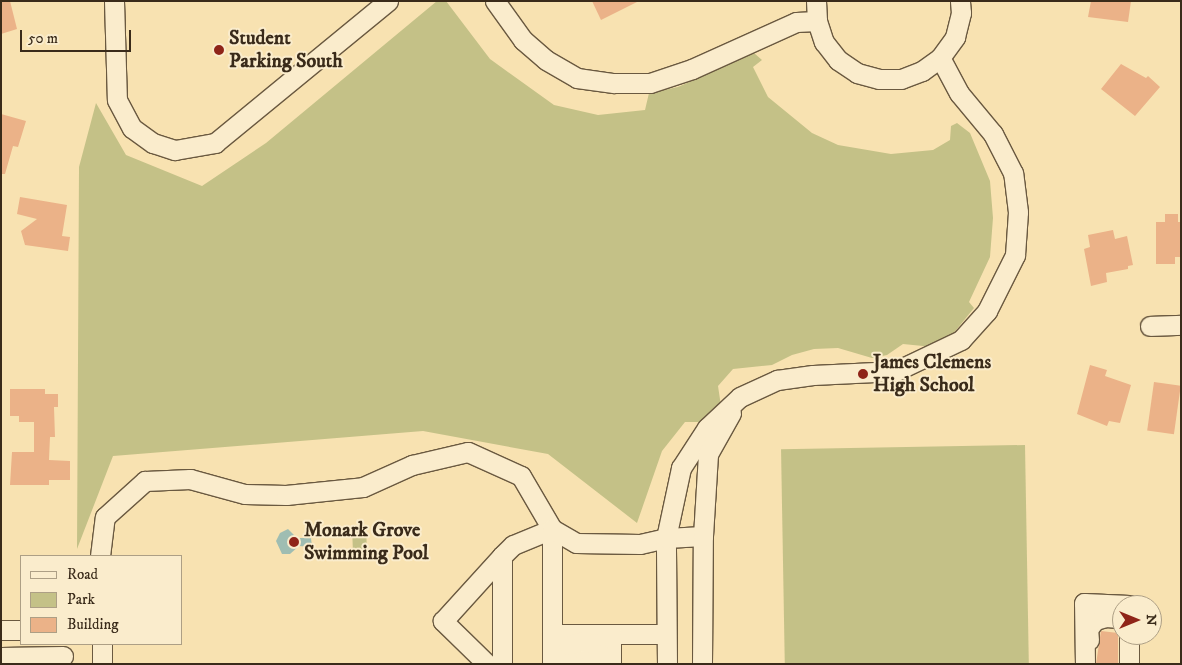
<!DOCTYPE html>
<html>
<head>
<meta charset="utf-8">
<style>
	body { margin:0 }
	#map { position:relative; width:1182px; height:665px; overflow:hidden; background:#f8e2b1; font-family:"IM FELL DW Pica",serif }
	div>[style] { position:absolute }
	.green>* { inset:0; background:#c4c187; transform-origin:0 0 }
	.water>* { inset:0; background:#9fbdb2 }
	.building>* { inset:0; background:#ebb288; transform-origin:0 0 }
	.roads { filter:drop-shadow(1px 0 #6a5940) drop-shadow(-1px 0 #6a5940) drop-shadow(0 1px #6a5940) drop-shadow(0 -1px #6a5940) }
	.minor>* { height:19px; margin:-9.5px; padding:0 9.5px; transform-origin:9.5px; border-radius:9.5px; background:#faeccc }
	.dots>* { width:14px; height:14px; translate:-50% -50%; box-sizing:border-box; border:2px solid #faeccc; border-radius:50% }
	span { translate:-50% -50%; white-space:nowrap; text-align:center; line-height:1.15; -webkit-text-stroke:4px #faeccc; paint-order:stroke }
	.poi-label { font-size:20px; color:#3a2b1a; font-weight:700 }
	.left { translate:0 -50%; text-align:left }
	.frame { position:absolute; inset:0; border:2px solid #3a2b1a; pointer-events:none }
	.legend { position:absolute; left:20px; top:555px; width:162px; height:90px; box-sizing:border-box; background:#faeccc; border:1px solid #ad9f85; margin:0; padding:6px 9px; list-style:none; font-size:15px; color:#3a2b1a }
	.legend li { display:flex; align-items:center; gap:10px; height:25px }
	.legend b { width:25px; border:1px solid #ad9f85 }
	.north { position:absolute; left:1112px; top:595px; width:50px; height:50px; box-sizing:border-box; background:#faeccc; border:1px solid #ad9f85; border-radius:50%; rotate:90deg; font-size:14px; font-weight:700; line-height:20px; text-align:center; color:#3a2b1a }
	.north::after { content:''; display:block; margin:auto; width:18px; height:22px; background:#8f2418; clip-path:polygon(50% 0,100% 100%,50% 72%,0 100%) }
	.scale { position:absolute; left:20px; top:30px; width:111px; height:22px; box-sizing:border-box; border:2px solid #3a2b1a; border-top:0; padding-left:6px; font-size:15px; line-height:18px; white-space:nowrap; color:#3a2b1a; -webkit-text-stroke:4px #faeccc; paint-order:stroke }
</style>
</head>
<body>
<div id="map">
	<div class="green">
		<div style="clip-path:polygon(437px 1px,446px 1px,490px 59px,554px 105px,598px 115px,645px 110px,649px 93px,678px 87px,754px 53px,762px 60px,753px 67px,768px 97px,812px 133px,838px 145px,891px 154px,933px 150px,950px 140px,951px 126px,957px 123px,970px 133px,990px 181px,993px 218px,990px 257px,969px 302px,974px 308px,952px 335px,933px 347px,903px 344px,887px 355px,872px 358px,838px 348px,814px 349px,792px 355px,772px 365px,733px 369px,718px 386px,721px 406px,704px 422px,685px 422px,662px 451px,637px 523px,548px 454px,423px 431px,113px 456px,77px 549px,79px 167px,96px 103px,126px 155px,202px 186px,266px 143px)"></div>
		<div style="left:1025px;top:445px;width:219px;height:244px;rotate:89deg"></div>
		<div style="left:366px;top:525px;width:30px;height:14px;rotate:88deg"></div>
	</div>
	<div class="water">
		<div style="clip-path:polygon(288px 529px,297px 538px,311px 538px,312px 547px,299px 546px,290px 554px,282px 554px,276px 541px,280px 533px)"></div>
	</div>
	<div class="building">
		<div style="clip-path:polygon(1px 1px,10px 1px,17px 29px,1px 34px)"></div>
		<div style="clip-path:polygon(592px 1px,639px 1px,601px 20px)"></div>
		<div style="clip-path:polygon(1091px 1px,1131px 1px,1128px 22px,1088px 17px)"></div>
		<div style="clip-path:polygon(1121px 64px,1146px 78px,1148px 76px,1160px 87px,1135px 116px,1101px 89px)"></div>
		<div style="clip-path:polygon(1px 114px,26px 121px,18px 147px,13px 146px,5px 174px,1px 174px)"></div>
		<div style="clip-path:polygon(20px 197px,67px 205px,62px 236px,70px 237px,68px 251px,25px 245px,21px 231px,37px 219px,17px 214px)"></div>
		<div style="clip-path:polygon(1165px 214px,1178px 214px,1178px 222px,1181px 222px,1181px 257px,1175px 257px,1175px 264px,1156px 264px,1156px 222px,1165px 222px)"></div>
		<div style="clip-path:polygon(1113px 230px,1115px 239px,1127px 236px,1133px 265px,1128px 266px,1128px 269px,1106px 273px,1107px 282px,1091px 286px,1084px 249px,1090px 247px,1088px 235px)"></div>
		<div style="clip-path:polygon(1090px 365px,1107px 370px,1105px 376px,1131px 385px,1120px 423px,1109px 421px,1107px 426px,1077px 414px)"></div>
		<div style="left:1154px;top:382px;width:27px;height:49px;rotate:8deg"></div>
		<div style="clip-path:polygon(10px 389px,45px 389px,45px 394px,58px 394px,58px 407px,54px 407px,55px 437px,50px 437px,49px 460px,70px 461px,70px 480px,49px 480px,49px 485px,10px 485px,12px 452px,34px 452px,34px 422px,19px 422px,19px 416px,10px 416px)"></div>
		<div style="clip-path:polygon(1101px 631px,1118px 633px,1118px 664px,1096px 664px)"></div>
	</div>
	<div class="roads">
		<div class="minor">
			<div style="left:114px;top:1px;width:99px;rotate:88.3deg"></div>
			<div style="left:117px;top:100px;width:32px;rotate:62deg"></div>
			<div style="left:132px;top:128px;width:26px;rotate:36deg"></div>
			<div style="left:153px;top:143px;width:23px;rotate:18deg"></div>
			<div style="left:175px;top:150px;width:41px;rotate:-9.9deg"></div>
			<div style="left:215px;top:143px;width:224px;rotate:-39.4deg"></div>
			<div style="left:495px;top:1px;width:48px;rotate:54.3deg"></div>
			<div style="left:523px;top:40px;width:30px;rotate:41deg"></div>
			<div style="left:546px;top:60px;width:36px;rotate:30deg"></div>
			<div style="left:577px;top:78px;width:37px;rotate:8deg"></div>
			<div style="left:614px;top:83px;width:36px"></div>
			<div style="left:650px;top:83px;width:44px;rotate:-18.4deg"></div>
			<div style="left:692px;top:69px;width:114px;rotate:-24.3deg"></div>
			<div style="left:796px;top:22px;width:21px;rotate:-3deg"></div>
			<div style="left:816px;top:1px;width:20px;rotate:87deg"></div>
			<div style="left:817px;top:21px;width:22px;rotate:72deg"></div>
			<div style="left:824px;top:42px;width:23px;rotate:52deg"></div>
			<div style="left:838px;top:60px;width:23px;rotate:34deg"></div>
			<div style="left:857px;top:73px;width:23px;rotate:15deg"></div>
			<div style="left:879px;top:79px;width:22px"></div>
			<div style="left:901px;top:79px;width:22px;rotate:-21deg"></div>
			<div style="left:922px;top:71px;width:22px;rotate:-36deg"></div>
			<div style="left:940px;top:58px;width:26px;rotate:-54deg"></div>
			<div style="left:955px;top:37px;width:25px;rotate:-76deg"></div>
			<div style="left:961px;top:13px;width:12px;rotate:-95deg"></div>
			<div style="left:1150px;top:326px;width:31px;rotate:-2deg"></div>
			<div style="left:100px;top:556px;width:39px;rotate:-83deg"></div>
			<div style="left:105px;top:517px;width:54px;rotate:-42deg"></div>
			<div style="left:145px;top:481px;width:45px;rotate:-2.5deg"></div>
			<div style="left:190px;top:479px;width:57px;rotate:15.3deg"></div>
			<div style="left:245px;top:494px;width:41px;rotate:1.4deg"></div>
			<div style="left:286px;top:495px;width:77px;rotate:-5.9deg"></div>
			<div style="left:363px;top:487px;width:54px;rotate:-24.2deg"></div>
			<div style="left:412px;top:465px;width:57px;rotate:-13.1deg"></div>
			<div style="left:468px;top:452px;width:58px;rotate:24.4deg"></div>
			<div style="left:521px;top:476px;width:61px;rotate:59.7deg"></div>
			<div style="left:552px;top:529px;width:42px;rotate:157.7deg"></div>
			<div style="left:513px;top:545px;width:16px;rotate:135deg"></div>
			<div style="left:1px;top:630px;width:20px"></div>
			<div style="left:552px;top:634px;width:105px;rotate:-90deg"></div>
			<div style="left:552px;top:529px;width:28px;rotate:30deg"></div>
			<div style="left:576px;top:543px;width:64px;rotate:0.9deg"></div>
			<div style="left:640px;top:544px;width:27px;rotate:-13deg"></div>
			<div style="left:666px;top:538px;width:37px;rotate:-3deg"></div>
			<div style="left:611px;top:634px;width:55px"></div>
			<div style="left:1129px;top:635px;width:29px;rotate:90deg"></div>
			<div style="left:1089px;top:640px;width:11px;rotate:-95deg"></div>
			<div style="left:1088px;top:629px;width:11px;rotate:-52deg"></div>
			<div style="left:1095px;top:620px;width:11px;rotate:-15deg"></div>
			<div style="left:1106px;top:617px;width:13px;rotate:4deg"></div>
			<div style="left:1119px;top:618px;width:5px;rotate:53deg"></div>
			<div style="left:102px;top:644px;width:20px;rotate:90deg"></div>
			<div style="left:1px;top:657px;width:62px;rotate:-0.9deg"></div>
			<div style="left:565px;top:663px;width:11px;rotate:-38deg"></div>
			<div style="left:574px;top:656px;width:17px"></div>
			<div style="left:591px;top:656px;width:11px;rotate:49deg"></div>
			<div style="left:487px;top:664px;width:62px;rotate:-135.7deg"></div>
			<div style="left:443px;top:621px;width:88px;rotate:-47.8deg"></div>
			<div style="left:502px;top:556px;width:108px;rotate:90deg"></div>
			<div style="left:552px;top:664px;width:30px;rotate:-90deg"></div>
			<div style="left:552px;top:634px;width:59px"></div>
			<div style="left:611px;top:634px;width:30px;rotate:90deg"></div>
			<div style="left:565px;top:664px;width:19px;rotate:-78deg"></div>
			<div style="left:569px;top:645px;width:14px;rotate:-17deg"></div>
			<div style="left:582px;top:641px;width:12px;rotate:9deg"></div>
			<div style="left:594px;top:643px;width:13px;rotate:61deg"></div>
			<div style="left:600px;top:654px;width:10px;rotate:90deg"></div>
			<div style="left:667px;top:664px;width:126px;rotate:-90.5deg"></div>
			<div style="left:666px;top:538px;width:72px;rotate:-77.9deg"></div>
			<div style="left:681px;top:468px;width:48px;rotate:-57deg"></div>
			<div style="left:707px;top:428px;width:45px;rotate:-43.2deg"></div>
			<div style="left:740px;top:397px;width:41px;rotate:-24.7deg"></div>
			<div style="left:777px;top:380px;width:36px;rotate:-8deg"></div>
			<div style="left:813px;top:375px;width:83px;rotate:-2.8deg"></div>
			<div style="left:896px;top:371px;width:72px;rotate:-25.5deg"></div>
			<div style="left:961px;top:340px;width:39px;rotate:-48deg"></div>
			<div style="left:987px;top:311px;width:63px;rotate:-63.4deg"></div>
			<div style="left:1015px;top:255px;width:43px;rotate:-86deg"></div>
			<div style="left:1018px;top:212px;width:39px;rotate:-97deg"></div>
			<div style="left:1013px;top:173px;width:44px;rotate:-117.1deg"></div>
			<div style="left:993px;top:134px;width:53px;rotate:-129.7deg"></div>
			<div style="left:959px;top:93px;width:40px;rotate:-118deg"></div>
			<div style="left:702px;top:664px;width:128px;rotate:-89.6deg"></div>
			<div style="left:703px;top:536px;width:82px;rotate:-86.5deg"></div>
			<div style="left:708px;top:454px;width:47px;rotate:-60.7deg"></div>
			<div style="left:1085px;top:664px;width:61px;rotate:-90.9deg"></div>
			<div style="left:1084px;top:603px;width:45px;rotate:2.5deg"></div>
		</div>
	</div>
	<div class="dots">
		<div style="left:219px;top:50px;background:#8f2418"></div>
		<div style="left:863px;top:374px;background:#8f2418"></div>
		<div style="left:294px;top:542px;background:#8f2418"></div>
	</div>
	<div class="poi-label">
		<span class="left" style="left:229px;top:50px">Student<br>Parking South</span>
		<span class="left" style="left:873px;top:374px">James Clemens<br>High School</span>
		<span class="left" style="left:304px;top:542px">Monark Grove<br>Swimming Pool</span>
	</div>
	<div class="frame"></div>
	<ul class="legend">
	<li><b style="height:6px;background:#faeccc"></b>Road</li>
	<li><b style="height:14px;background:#c4c187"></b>Park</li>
	<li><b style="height:14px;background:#ebb288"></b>Building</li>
	</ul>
	<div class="north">N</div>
	<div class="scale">50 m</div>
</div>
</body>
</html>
